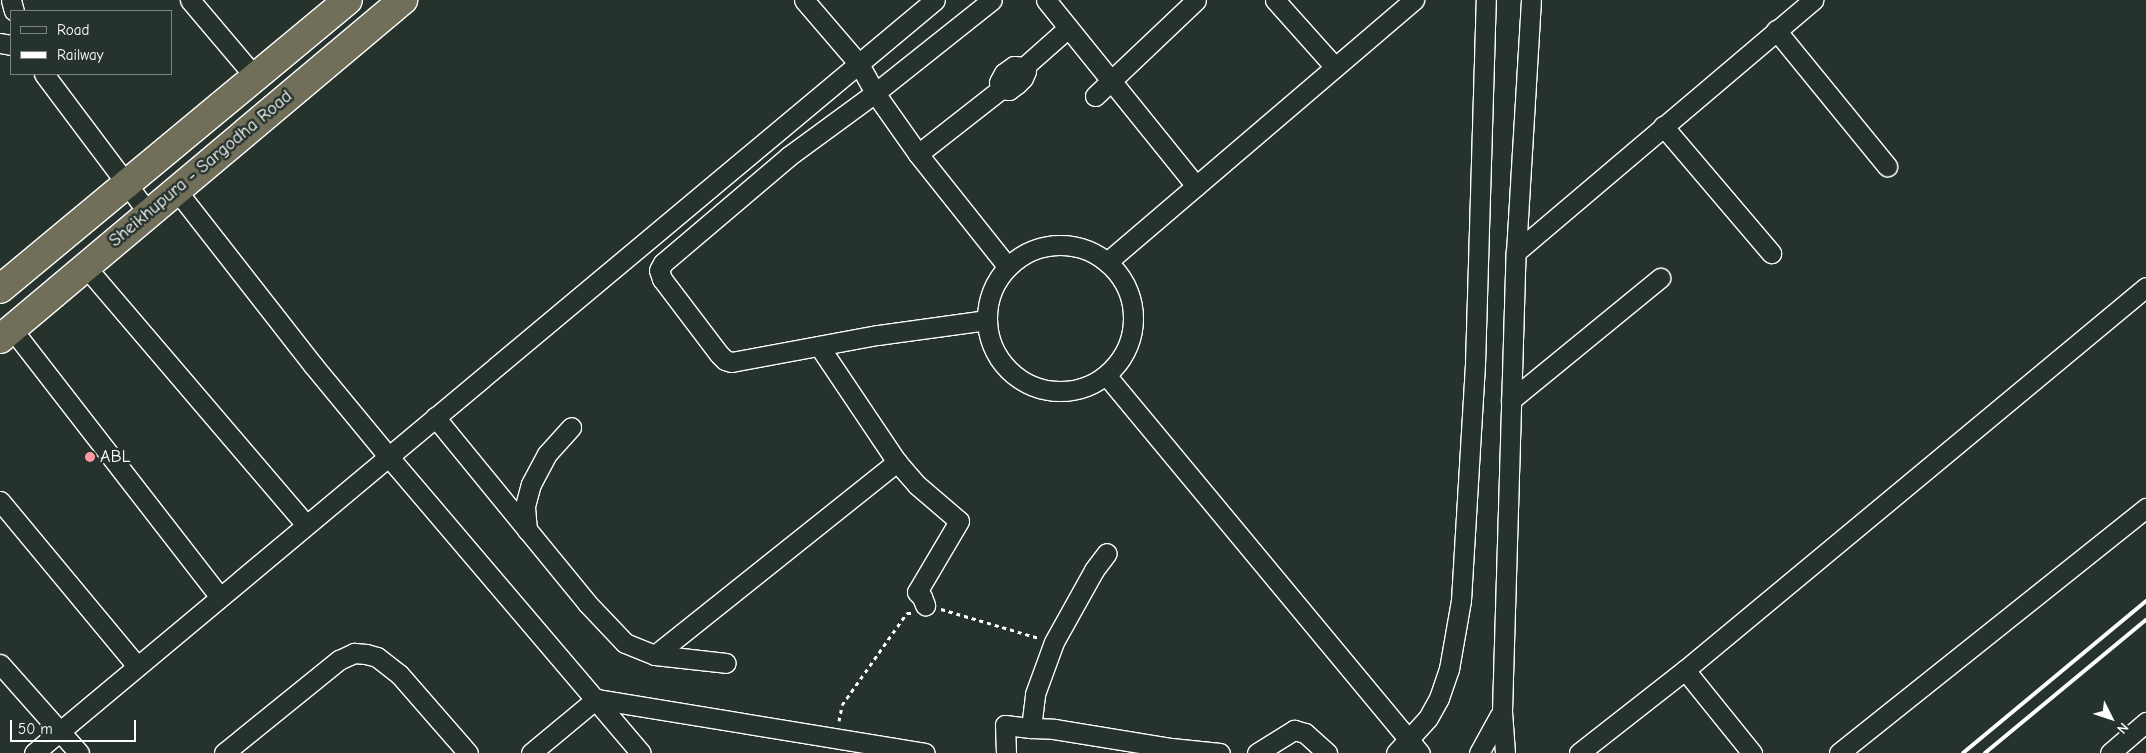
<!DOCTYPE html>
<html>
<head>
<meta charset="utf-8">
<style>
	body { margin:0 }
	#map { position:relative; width:2146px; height:753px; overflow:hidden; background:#26332d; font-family:"Comic Neue",sans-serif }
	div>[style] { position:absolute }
	.path>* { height:3px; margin-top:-1.5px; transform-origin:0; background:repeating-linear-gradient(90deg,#fff 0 4px,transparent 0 8px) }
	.roads { filter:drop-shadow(1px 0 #fff) drop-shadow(-1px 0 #fff) drop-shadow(0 1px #fff) drop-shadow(0 -1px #fff) }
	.minor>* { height:19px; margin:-9.5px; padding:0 9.5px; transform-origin:9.5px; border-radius:9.5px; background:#26332d }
	.minor>.ring { margin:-9.5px; padding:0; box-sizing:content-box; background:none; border:19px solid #26332d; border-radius:50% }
	.highway>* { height:28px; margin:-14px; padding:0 14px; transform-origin:14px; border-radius:14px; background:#716e59 }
	.rail>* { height:4px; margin:-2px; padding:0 2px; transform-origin:2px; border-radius:2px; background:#fff }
	.dots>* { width:14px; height:14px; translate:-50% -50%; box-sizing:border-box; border:2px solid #26332d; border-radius:50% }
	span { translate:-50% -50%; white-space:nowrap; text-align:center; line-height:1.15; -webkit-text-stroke:5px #26332d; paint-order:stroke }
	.street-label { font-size:18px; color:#fff }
	.poi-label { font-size:18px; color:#fff }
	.left { translate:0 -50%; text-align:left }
	.legend { position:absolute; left:10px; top:10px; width:162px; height:65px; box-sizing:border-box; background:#26332d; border:1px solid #7d8581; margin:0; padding:6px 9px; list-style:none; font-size:15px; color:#fff }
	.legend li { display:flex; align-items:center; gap:10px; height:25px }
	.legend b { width:25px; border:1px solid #7d8581 }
	.north { position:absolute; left:2086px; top:693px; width:50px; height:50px; -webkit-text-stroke:4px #26332d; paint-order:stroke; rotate:131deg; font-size:14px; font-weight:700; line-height:20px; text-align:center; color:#fff }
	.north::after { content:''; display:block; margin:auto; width:18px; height:22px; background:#fff; clip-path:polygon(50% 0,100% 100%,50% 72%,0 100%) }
	.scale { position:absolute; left:10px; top:720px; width:126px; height:22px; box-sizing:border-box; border:2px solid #fff; border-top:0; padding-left:6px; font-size:15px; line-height:18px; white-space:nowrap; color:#fff; -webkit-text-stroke:4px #26332d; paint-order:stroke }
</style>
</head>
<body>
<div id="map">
	<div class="path">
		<div style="left:941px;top:609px;width:102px;rotate:16.5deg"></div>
		<div style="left:839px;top:721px;width:16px;rotate:-79deg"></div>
		<div style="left:842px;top:705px;width:113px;rotate:-54.8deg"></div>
		<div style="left:907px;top:613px;width:4px"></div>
	</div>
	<div class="roads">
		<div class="minor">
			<div style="left:11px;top:0;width:11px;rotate:75deg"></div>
			<div style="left:190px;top:0;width:101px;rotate:49.8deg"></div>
			<div style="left:804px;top:0;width:84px;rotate:49.3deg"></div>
			<div style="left:859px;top:64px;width:33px;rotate:61deg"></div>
			<div style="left:875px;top:93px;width:75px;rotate:54.8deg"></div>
			<div style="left:918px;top:154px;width:144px;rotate:51.5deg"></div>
			<div style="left:1046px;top:0;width:239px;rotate:51.1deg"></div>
			<div style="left:1275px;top:0;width:90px;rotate:48.2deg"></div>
			<div style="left:1776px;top:30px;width:176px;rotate:50.8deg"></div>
			<div style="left:0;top:43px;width:11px;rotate:10deg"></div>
			<div style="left:44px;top:74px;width:175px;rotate:53.1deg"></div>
			<div style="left:1001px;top:89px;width:7px;rotate:-106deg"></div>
			<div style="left:999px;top:82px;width:10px;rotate:-61deg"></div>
			<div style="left:1004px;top:73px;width:12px;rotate:-35deg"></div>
			<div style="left:1014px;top:66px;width:10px;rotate:6deg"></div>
			<div style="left:1024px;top:67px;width:59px;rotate:-41.6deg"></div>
			<div style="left:1095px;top:96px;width:139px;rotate:-43.5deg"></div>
			<div style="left:1663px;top:126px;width:167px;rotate:49.6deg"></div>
			<div style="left:918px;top:154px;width:105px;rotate:-38.1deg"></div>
			<div style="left:1001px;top:89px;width:8px;rotate:7deg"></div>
			<div style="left:1009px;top:90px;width:10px;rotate:-37deg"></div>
			<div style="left:1017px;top:84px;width:8px;rotate:-45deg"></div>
			<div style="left:1023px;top:78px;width:8px;rotate:-67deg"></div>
			<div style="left:1026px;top:71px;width:4px;rotate:-117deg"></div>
			<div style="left:177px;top:191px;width:221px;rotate:52deg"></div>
			<div style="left:313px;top:365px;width:118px;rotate:50.5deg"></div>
			<div style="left:388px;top:456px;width:390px;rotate:49.6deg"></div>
			<div class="ring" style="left:987px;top:245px;width:127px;height:127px"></div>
			<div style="left:1516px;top:252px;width:390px;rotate:-40.3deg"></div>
			<div style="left:1107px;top:262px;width:404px;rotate:-40.5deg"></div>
			<div style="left:85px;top:266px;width:340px;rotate:49.5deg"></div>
			<div style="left:987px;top:320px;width:111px;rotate:172.2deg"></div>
			<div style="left:877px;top:335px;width:148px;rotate:169.5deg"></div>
			<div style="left:731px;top:362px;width:6px;rotate:-162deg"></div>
			<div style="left:725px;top:360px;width:8px;rotate:-135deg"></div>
			<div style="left:719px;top:354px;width:94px;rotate:-127.2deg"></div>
			<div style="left:662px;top:279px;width:9px;rotate:-108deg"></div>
			<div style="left:659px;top:270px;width:8px;rotate:-60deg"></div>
			<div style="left:663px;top:263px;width:165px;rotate:-40.3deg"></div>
			<div style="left:789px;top:156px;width:107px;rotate:-36.2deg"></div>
			<div style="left:875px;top:93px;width:149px;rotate:-38.5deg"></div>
			<div style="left:12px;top:329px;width:339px;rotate:52.2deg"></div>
			<div style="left:819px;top:346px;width:140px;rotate:56.1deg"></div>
			<div style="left:897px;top:462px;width:30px;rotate:49deg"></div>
			<div style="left:917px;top:485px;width:55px;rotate:40.6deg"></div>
			<div style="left:959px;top:521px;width:82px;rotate:120.6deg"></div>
			<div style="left:917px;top:592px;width:7px;rotate:45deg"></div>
			<div style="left:922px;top:597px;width:9px;rotate:69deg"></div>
			<div style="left:1106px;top:375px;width:491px;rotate:50.3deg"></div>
			<div style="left:1511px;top:400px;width:193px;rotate:-39.3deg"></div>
			<div style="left:435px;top:417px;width:240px;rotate:50.7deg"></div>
			<div style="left:587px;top:603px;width:55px;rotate:46.5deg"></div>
			<div style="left:625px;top:643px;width:32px;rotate:22deg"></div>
			<div style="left:655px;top:655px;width:71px;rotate:6.4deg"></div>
			<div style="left:0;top:501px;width:214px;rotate:50.3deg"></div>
			<div style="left:527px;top:530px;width:24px;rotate:-95deg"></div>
			<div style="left:525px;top:506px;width:23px;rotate:-75deg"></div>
			<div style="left:531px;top:484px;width:34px;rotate:-62deg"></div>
			<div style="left:547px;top:454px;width:36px;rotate:-48deg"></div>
			<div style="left:655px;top:655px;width:310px;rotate:-38.6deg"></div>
			<div style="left:0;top:664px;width:119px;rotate:48.4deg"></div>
			<div style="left:1685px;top:670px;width:107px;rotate:51.1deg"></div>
			<div style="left:1031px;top:728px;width:23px;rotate:2deg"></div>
			<div style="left:1054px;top:729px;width:119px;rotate:9.2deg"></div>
			<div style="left:1171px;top:748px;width:49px;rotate:5.8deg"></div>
			<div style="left:34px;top:753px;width:1174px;rotate:-39.89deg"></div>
			<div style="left:224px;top:753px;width:148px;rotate:-39deg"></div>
			<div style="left:339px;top:660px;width:17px;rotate:-25deg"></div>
			<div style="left:354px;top:653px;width:12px;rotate:5deg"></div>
			<div style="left:366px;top:654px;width:11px;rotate:15deg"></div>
			<div style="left:377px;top:657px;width:28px;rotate:38deg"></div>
			<div style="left:399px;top:674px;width:105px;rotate:48.9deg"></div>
			<div style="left:531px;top:753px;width:85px;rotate:-39.7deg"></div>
			<div style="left:596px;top:699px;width:333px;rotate:9.3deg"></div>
			<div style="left:1006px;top:753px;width:28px;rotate:-92deg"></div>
			<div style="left:1005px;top:725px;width:26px;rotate:7deg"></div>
			<div style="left:1031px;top:728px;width:34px;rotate:-83deg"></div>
			<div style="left:1035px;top:694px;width:55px;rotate:-69.9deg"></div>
			<div style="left:1054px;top:642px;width:82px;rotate:-60.9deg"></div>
			<div style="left:1094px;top:570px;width:21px;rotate:-53deg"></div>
			<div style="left:1257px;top:753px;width:44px;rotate:-31.9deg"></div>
			<div style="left:1294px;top:730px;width:11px;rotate:15deg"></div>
			<div style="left:1305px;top:733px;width:30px;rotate:42deg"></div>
			<div style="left:1396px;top:753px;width:47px;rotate:-47.6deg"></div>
			<div style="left:1428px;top:718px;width:23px;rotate:-61deg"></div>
			<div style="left:1439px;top:698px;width:31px;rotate:-71deg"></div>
			<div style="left:1449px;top:669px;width:70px;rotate:-80.1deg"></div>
			<div style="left:1461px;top:600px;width:236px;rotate:-86.6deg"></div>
			<div style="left:1475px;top:364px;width:364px;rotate:-88.3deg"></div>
			<div style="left:1479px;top:753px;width:43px;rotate:-61.1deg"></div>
			<div style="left:1505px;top:753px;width:42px;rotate:-94.1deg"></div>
			<div style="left:1502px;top:711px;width:459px;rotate:-88.3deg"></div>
			<div style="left:1516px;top:252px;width:252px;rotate:-86.6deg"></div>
			<div style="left:1579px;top:753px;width:135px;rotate:-38.1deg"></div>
			<div style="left:1685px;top:670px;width:599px;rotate:-39.72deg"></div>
			<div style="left:1839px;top:753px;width:393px;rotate:-38.6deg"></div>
			<div style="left:2110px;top:753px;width:48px;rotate:-40.7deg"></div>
		</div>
		<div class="highway">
			<div style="left:0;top:289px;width:452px;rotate:-39.7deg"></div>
			<div style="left:0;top:339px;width:527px;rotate:-40.07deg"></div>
		</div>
	</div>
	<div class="rail">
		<div style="left:1963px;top:753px;width:238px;rotate:-39.7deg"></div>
		<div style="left:1985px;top:753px;width:209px;rotate:-39.6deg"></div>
	</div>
	<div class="dots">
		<div style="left:90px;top:457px;background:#ff9aa2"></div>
	</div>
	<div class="street-label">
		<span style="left:201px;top:169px;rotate:-40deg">Sheikhupura - Sargodha Road</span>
	</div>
	<div class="poi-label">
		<span class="left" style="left:100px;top:457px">ABL</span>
	</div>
	<ul class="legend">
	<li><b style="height:6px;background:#26332d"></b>Road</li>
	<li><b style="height:6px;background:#fff"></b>Railway</li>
	</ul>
	<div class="north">N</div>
	<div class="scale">50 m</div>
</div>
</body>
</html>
